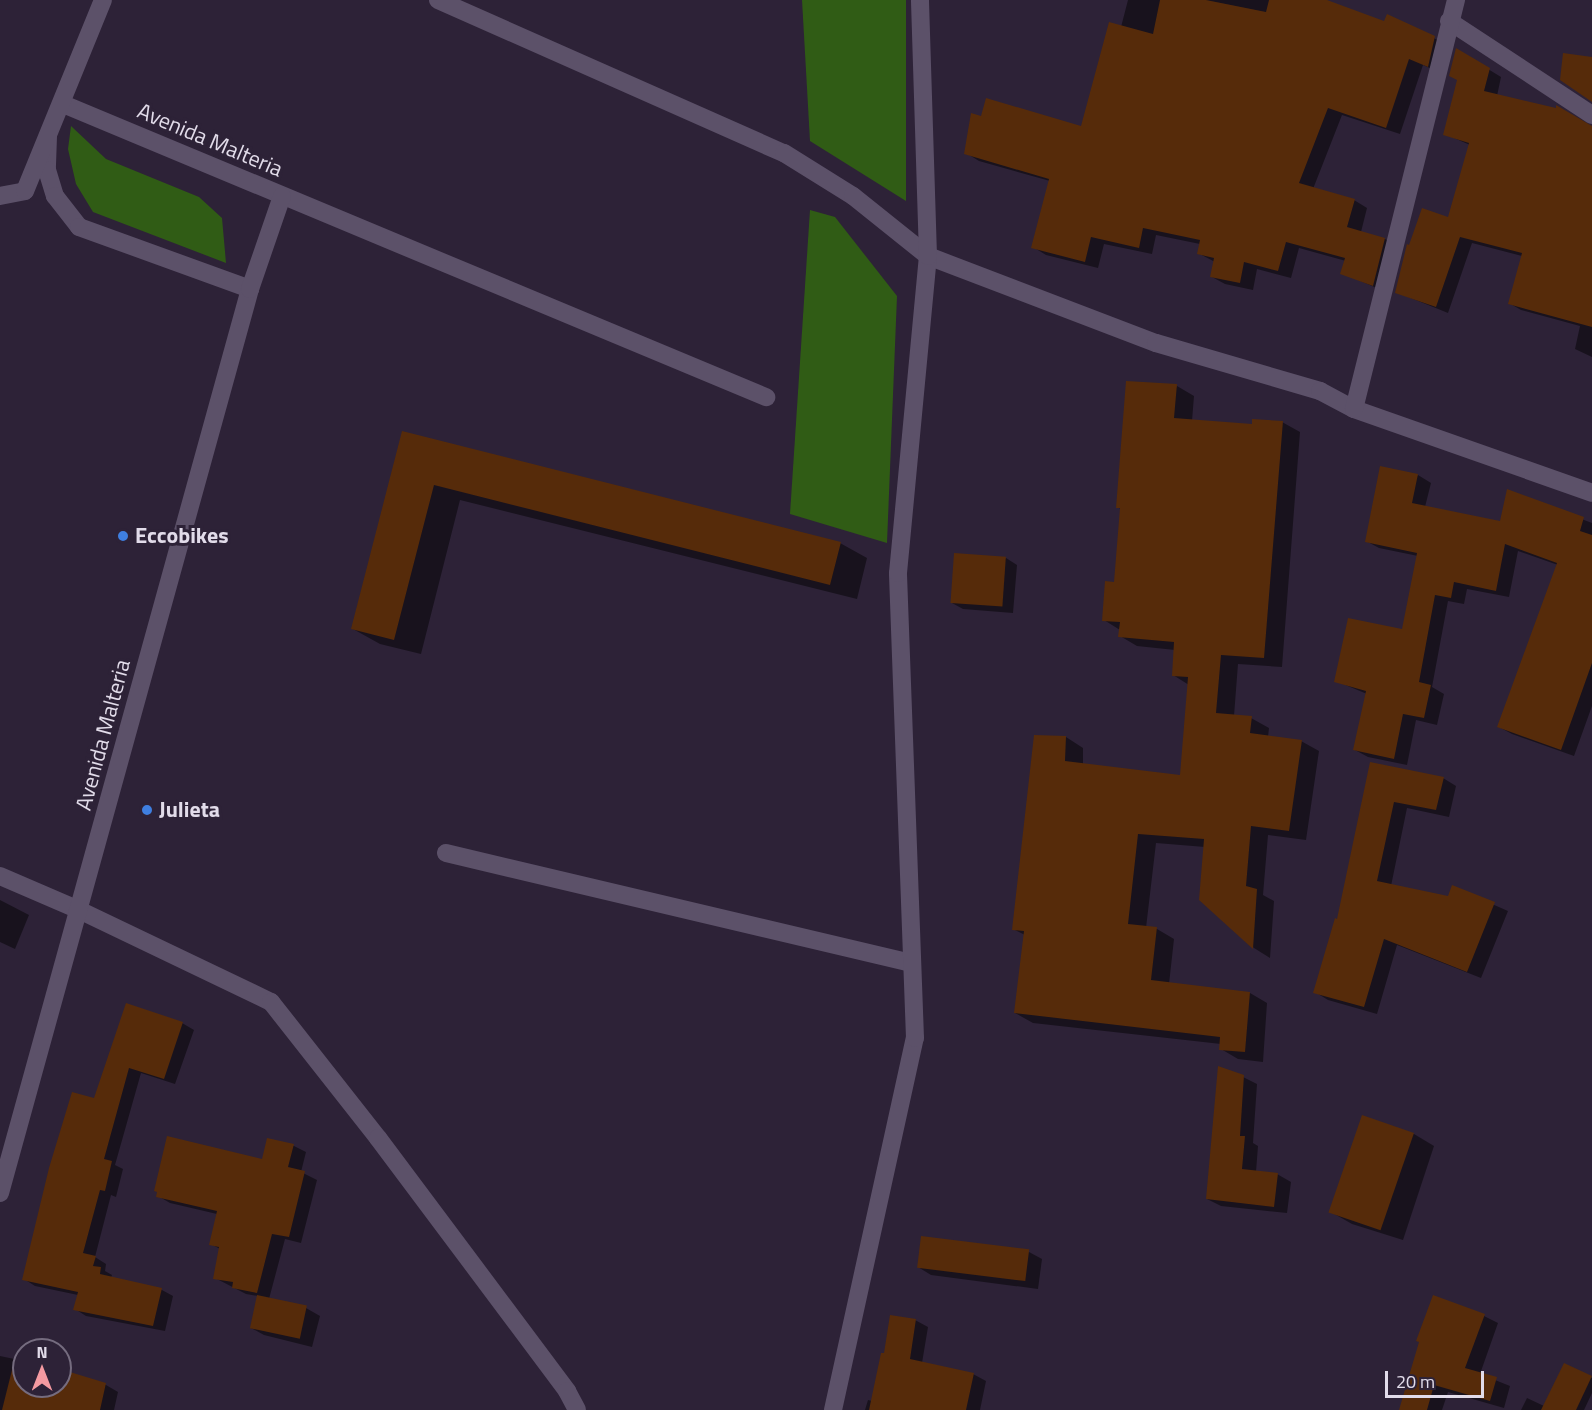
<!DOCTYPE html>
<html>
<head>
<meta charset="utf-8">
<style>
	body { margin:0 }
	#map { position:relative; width:1592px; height:1410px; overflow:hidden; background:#2d2237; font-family:"Titillium Web",sans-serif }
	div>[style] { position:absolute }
	.green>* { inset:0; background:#305c15 }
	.shadow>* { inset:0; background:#0007 }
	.building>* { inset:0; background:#562b0a; transform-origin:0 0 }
	.minor>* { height:18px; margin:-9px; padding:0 9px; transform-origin:9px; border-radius:9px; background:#5c5169 }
	.dots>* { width:16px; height:16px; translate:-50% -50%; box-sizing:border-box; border:3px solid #2d2237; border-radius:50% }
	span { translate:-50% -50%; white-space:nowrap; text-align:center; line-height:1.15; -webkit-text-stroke:6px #2d2237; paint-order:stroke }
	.street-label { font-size:22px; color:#e2dcea }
	.poi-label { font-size:22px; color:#e2dcea; font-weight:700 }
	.left { translate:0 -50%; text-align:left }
	.north { position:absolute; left:12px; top:1338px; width:60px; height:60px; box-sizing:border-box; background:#2d2237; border:2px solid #756c7f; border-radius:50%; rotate:0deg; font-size:16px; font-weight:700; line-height:24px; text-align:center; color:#e2dcea }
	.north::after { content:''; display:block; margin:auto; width:21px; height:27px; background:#f49aa1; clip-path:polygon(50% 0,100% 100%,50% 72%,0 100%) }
	.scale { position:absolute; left:1385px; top:1371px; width:99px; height:27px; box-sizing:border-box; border:3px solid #e2dcea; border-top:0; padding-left:8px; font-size:18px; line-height:21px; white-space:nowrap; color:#e2dcea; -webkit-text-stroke:4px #2d2237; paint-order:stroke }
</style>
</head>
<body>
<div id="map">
	<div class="green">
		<div style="clip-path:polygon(802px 0,906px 0,906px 201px,810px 141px)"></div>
		<div style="clip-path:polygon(71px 126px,106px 159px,199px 197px,222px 218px,226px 263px,93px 212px,76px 184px,68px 149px)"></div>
		<div style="clip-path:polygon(810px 210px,835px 217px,897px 296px,887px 543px,790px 514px)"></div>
	</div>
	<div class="shadow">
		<div style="clip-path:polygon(1128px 0,1323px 0,1385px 23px,1388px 16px,1448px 45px,1441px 73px,1423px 65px,1400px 134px,1342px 115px,1313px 189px,1354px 200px,1367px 208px,1361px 232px,1385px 239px,1398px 247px,1386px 292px,1342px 273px,1346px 261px,1299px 248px,1291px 278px,1257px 269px,1253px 290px,1225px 284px,1212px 277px,1215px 262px,1198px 253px,1200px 244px,1156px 235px,1152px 254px,1104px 244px,1098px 268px,1046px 255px,1033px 247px,1050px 181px,979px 161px,966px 153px,983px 118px,1082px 127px,1121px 27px)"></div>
		<div style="clip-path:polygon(1457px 50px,1501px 77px,1497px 96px,1592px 128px,1592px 357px,1575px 349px,1580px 326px,1521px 310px,1509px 303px,1522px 256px,1472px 243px,1448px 313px,1396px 292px,1449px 219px,1470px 145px,1445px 134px,1459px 81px)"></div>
		<div style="clip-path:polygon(1177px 386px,1194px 396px,1192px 421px,1253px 426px,1282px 422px,1300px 432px,1282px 667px,1238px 664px,1234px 716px,1251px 718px,1269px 728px,1268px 737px,1301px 741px,1319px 751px,1306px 840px,1268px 835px,1263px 895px,1274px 901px,1270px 958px,1254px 948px,1200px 899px,1205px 847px,1156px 843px,1146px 928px,1157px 929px,1174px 939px,1169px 984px,1250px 993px,1267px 1003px,1263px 1062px,1238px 1059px,1221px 1049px,1221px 1044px,1033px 1023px,1015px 1013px,1025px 935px,1013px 929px,1066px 737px,1083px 748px,1083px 764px,1182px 777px,1189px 685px,1173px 675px,1175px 650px,1137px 646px,1120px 636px,1120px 630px,1104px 620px,1116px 584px,1121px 509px,1117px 507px)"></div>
		<div style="clip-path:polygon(403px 433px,840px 543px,867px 558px,857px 599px,460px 500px,421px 654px,380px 644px,353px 629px)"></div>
		<div style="clip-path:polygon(1418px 475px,1431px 483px,1425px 507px,1501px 523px,1508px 491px,1592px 523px,1592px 706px,1574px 756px,1512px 734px,1499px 727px,1558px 565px,1518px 551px,1509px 597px,1467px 589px,1464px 604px,1448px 601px,1432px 687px,1444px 694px,1437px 725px,1416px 720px,1407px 765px,1368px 757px,1355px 750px,1367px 694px,1336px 681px,1403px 631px,1418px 556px,1379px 548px,1366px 541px)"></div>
		<div style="clip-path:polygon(1006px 558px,1017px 565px,1013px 613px,963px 609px,952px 603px)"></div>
		<div style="clip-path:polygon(1371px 763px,1443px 778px,1456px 786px,1449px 817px,1407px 808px,1391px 886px,1449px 898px,1453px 887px,1508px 911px,1481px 978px,1397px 945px,1377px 1014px,1328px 1000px,1315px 992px,1339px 920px)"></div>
		<div style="clip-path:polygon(0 900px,29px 915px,15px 949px,0 942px)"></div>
		<div style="clip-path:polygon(127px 1005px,182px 1023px,194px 1030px,175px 1084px,141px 1073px,115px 1165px,123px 1169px,116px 1197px,111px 1195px,95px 1257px,106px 1264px,105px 1271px,112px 1275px,111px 1278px,162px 1290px,173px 1296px,165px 1331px,86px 1316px,75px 1309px,78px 1295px,35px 1286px,24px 1279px,95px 1100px)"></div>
		<div style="clip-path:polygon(1243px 1077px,1257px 1084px,1253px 1143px,1258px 1146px,1256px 1172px,1277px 1174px,1291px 1182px,1287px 1213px,1221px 1206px,1207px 1199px)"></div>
		<div style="clip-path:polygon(1363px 1117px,1414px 1134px,1434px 1146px,1403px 1240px,1352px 1224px,1331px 1212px)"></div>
		<div style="clip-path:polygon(268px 1139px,294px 1146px,306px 1152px,301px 1172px,317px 1180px,301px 1243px,285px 1239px,269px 1299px,306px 1308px,320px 1316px,312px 1347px,264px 1335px,251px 1328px,258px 1296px,246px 1294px,215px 1278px,220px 1249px,211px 1244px,217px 1214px,170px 1203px,158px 1196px,263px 1161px)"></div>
		<div style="clip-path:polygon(1029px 1252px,1042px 1259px,1038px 1289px,931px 1275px,918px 1267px)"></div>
		<div style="clip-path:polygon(1484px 1316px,1498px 1323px,1480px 1374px,1510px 1386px,1504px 1408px,1448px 1392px,1442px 1410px,1401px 1410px,1420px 1342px)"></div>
		<div style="clip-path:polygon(915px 1320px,928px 1327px,922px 1363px,973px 1374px,986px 1381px,980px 1410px,865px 1410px,868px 1400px,872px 1401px,885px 1355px)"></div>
		<div style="clip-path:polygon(0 1356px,24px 1361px,24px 1386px,60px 1386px,60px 1370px,106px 1385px,118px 1392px,114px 1410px,0 1410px)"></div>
		<div style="clip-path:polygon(1564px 1365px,1592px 1378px,1592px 1393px,1584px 1410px,1521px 1410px,1527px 1398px,1544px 1406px)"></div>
	</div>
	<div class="building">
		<div style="clip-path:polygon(1160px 0,1206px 0,1266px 12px,1269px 0,1327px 0,1384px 21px,1387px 14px,1435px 36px,1428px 67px,1409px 59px,1386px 128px,1328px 108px,1299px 183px,1355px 199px,1347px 227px,1385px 238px,1373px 286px,1340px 274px,1345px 258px,1286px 242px,1278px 271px,1244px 262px,1240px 283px,1210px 277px,1214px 258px,1197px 254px,1200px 240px,1143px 228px,1139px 248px,1091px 237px,1085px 262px,1031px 248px,1049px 179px,964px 154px,971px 113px,981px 116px,986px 98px,1081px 126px,1109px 22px,1153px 34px)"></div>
		<div style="clip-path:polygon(1456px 48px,1490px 68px,1484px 91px,1556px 108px,1556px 105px,1592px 126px,1592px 327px,1508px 304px,1522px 253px,1460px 237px,1436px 307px,1395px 293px,1407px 244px,1409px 245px,1422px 208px,1448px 217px,1469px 143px,1443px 135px,1457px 80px,1449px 76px)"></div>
		<div style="clip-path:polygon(1563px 53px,1592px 57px,1592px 102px,1560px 80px)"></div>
		<div style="clip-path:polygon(1126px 381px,1177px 384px,1174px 418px,1252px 424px,1252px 419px,1283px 421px,1264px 658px,1221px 655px,1216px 713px,1252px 716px,1250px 733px,1302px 740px,1289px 831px,1251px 826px,1246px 886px,1257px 889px,1253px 949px,1199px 900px,1204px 839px,1138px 834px,1128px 924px,1157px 927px,1151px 980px,1250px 992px,1245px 1052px,1219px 1050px,1220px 1037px,1014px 1013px,1024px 931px,1012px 930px,1034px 735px,1066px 736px,1065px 761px,1180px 775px,1188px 677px,1172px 676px,1174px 642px,1118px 637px,1120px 622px,1102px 621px,1105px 581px,1114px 582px,1120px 508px,1116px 508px)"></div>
		<div style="clip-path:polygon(402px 431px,841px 542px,830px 585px,434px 485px,394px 640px,351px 629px)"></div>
		<div style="clip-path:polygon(1380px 466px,1418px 474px,1412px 503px,1500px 521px,1507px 489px,1584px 517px,1580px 531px,1592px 535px,1592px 663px,1561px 750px,1497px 727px,1557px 563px,1505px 544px,1496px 591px,1454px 582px,1451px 598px,1435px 595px,1419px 682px,1431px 685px,1424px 718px,1403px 714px,1394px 759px,1353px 750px,1366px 691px,1334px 682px,1348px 618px,1402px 629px,1417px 553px,1365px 542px)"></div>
		<div style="left:954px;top:553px;width:52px;height:50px;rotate:4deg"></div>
		<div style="clip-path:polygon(1370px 762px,1444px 777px,1436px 810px,1394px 802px,1377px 881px,1448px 896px,1452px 885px,1495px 902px,1467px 972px,1384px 939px,1364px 1007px,1313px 993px,1335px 918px,1337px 919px)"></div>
		<div style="clip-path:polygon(126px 1003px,183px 1022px,164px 1079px,129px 1068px,104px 1159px,112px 1161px,105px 1191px,100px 1190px,83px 1253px,96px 1256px,93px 1266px,101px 1267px,100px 1274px,162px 1288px,153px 1326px,73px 1310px,78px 1292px,22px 1280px,49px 1168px,72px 1092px,94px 1098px)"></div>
		<div style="clip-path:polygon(1218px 1066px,1244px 1075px,1240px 1136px,1245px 1136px,1242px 1169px,1278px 1173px,1274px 1207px,1206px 1199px)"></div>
		<div style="left:1362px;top:1115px;width:55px;height:103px;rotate:19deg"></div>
		<div style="clip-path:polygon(167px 1136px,262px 1159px,267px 1138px,294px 1144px,288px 1167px,305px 1171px,289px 1237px,272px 1234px,257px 1293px,232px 1288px,233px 1282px,213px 1279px,219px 1247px,209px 1245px,217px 1211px,156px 1197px,157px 1192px,154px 1191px)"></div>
		<div style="left:921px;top:1236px;width:109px;height:32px;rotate:7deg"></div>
		<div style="left:257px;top:1295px;width:51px;height:34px;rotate:12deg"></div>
		<div style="clip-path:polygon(1433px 1295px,1485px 1314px,1465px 1368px,1497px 1377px,1490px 1401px,1434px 1385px,1427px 1410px,1399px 1410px,1419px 1342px,1416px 1341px)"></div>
		<div style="clip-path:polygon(890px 1315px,916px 1319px,910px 1359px,974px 1373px,966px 1410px,869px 1410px,881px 1353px,884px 1353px)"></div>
		<div style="clip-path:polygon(15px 1358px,24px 1360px,24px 1386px,60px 1386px,60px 1369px,106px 1383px,100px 1410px,2px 1410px)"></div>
		<div style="clip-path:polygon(1564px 1363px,1592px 1376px,1576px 1410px,1541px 1410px)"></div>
	</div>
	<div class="minor">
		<div style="left:438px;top:0;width:378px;rotate:23.9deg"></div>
		<div style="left:784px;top:153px;width:81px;rotate:31.9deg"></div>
		<div style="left:853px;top:196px;width:96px;rotate:38.7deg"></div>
		<div style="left:928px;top:256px;width:244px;rotate:20.9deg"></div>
		<div style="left:1156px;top:343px;width:171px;rotate:16.3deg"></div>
		<div style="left:1320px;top:391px;width:38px;rotate:28deg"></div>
		<div style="left:1354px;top:409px;width:252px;rotate:19.4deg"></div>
		<div style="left:1449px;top:21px;width:171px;rotate:33.3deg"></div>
		<div style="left:63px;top:104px;width:762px;rotate:22.63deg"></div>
		<div style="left:48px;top:136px;width:34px;rotate:92deg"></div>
		<div style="left:47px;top:170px;width:27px;rotate:73deg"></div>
		<div style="left:55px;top:196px;width:39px;rotate:52deg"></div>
		<div style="left:79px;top:227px;width:182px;rotate:19.9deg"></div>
		<div style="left:0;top:196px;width:25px;rotate:-11deg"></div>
		<div style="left:25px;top:191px;width:206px;rotate:-67.8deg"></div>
		<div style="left:1354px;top:409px;width:422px;rotate:-76deg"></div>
		<div style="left:446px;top:853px;width:477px;rotate:13.3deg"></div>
		<div style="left:0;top:876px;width:86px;rotate:23.3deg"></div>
		<div style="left:79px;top:910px;width:213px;rotate:25.6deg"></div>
		<div style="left:271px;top:1002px;width:173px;rotate:51.8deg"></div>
		<div style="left:378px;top:1138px;width:316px;rotate:53.2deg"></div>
		<div style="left:567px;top:1391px;width:21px;rotate:62deg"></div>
		<div style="left:0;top:1193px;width:938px;rotate:-74.54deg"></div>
		<div style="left:250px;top:289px;width:98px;rotate:-71deg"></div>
		<div style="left:833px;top:1410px;width:381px;rotate:-77.6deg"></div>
		<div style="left:915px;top:1038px;width:465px;rotate:-92.1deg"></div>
		<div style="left:898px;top:573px;width:318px;rotate:-84.6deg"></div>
		<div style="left:928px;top:256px;width:256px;rotate:-91.8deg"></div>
	</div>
	<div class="dots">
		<div style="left:123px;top:536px;background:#3f7fe0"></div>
		<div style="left:147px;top:810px;background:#3f7fe0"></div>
	</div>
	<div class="street-label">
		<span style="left:210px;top:140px;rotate:23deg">Avenida Malteria</span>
		<span style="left:103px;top:735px;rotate:-75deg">Avenida Malteria</span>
	</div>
	<div class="poi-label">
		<span class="left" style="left:135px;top:536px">Eccobikes</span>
		<span class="left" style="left:159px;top:810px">Julieta</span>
	</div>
	<div class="north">N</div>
	<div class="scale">20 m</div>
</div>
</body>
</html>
